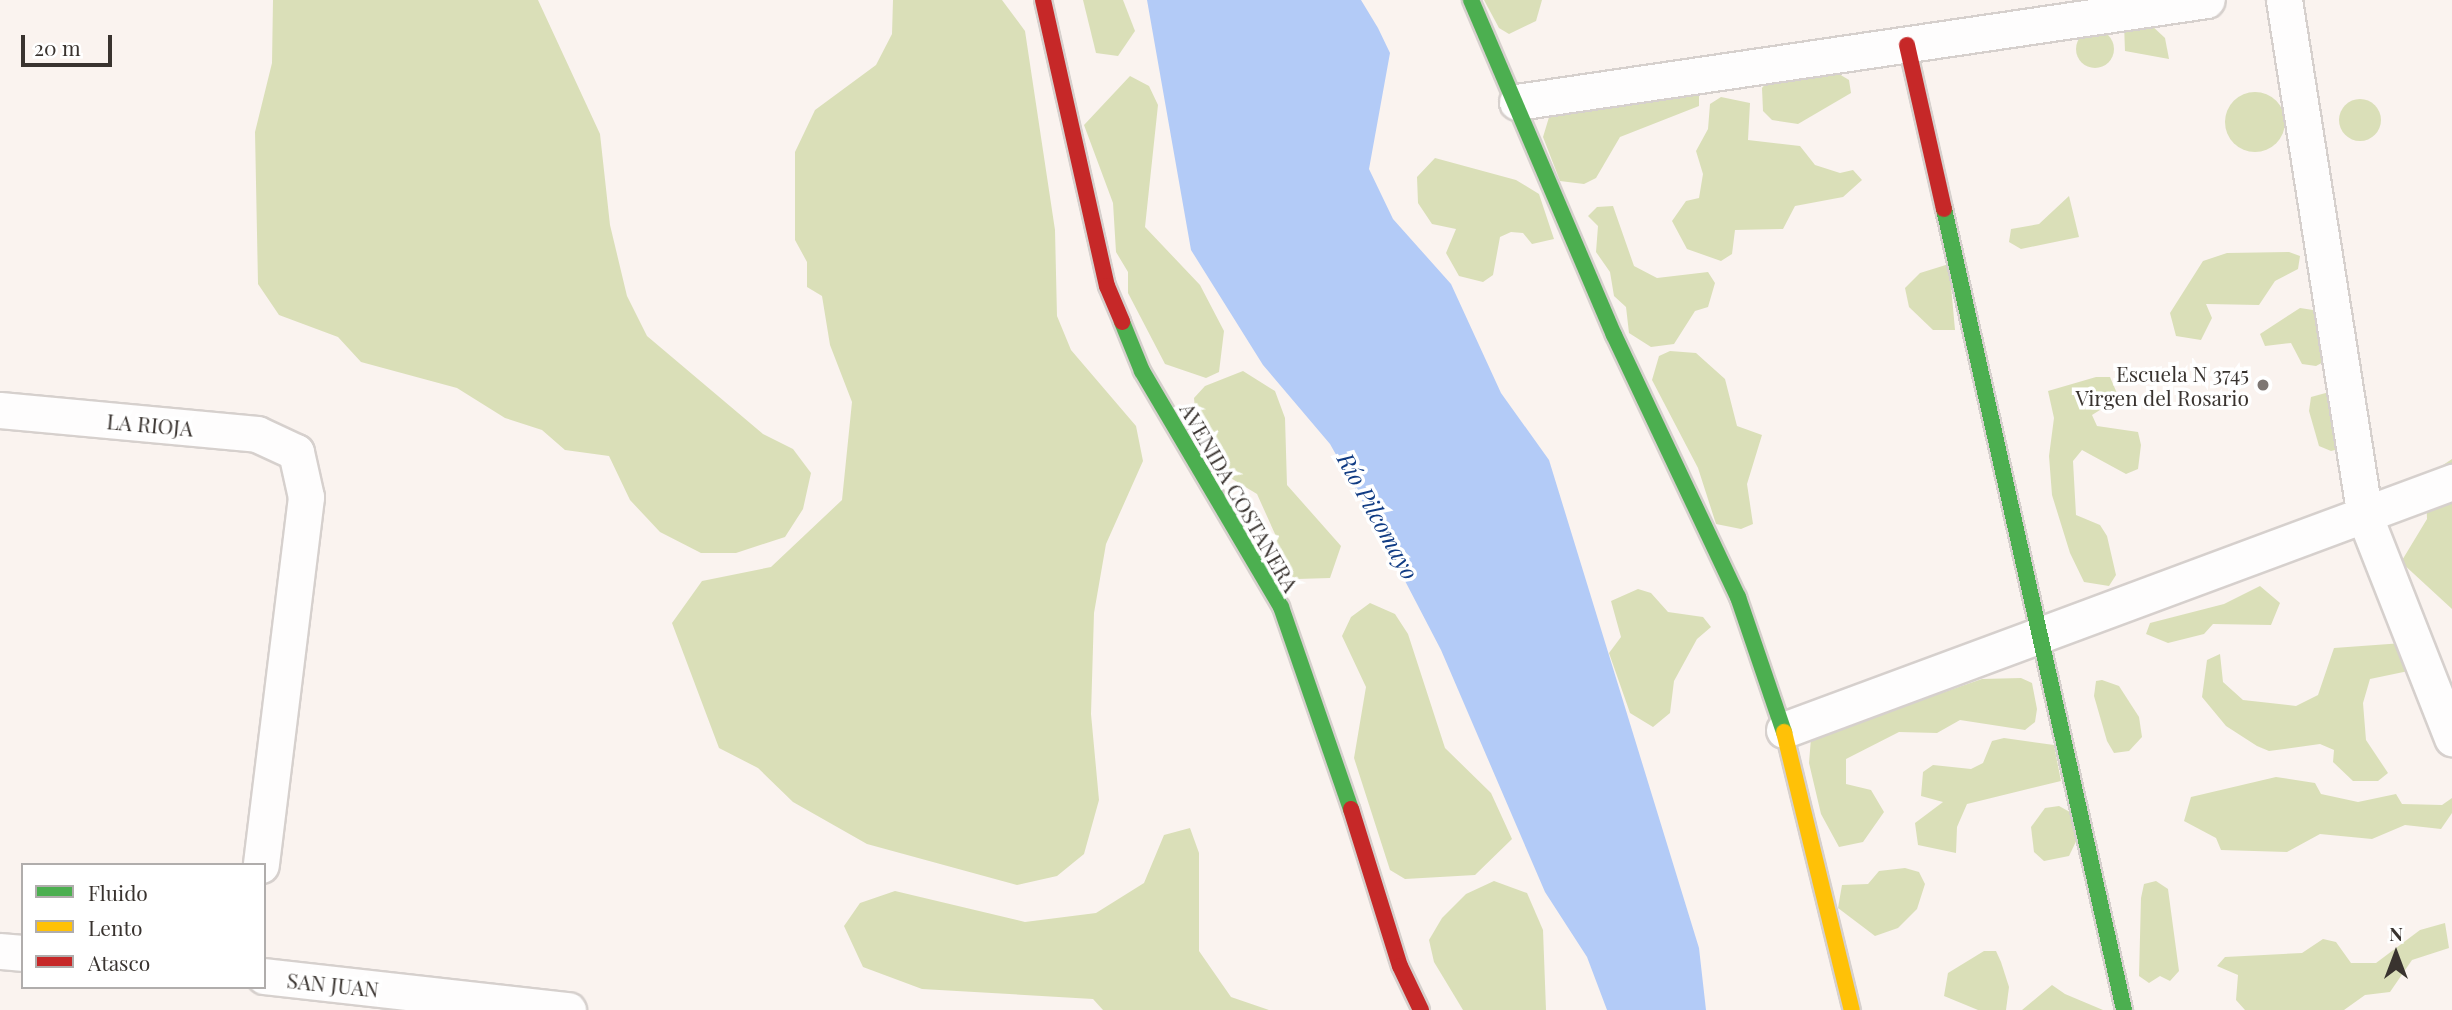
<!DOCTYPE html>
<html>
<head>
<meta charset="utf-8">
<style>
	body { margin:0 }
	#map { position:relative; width:2452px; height:1010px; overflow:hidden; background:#faf3ef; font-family:"Playfair Display",serif }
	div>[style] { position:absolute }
	.green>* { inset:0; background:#dadfb8 }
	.round { border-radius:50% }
	.water>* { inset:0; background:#b3cbf7 }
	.roads { filter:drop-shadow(2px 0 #d6d0cd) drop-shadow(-2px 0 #d6d0cd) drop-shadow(0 2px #d6d0cd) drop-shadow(0 -2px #d6d0cd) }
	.street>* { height:35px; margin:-17.5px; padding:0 17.5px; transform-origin:17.5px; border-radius:17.5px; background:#fefdfd }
	.fast>* { height:16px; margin:-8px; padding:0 8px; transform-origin:8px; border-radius:8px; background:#4caf50 }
	.slow>* { height:16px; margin:-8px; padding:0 8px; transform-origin:8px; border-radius:8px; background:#ffc107 }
	.jam>* { height:16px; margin:-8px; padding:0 8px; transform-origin:8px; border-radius:8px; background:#c62828 }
	.dots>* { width:19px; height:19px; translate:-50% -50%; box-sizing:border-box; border:4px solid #fff; border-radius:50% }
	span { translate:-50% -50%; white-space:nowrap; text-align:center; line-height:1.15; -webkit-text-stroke:7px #fff; paint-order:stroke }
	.poi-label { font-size:21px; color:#39332f }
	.right { translate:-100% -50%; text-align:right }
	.street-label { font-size:21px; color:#39332f }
	.water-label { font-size:23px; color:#113c84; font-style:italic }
	.legend { position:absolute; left:21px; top:863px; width:245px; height:126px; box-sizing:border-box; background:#fff; border:2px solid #b0adac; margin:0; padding:9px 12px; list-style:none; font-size:21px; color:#39332f }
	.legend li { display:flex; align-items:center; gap:14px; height:35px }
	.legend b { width:35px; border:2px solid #b0adac }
	.north { position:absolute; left:2361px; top:919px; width:70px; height:70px; -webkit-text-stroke:5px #fff; paint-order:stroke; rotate:0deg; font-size:19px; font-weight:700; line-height:28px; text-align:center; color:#39332f }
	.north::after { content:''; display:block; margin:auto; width:24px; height:32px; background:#39332f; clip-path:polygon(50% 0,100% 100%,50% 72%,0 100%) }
	.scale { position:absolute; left:21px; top:35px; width:91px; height:32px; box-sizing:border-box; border:4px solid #39332f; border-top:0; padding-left:9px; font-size:21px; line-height:24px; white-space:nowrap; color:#39332f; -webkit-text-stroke:5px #fff; paint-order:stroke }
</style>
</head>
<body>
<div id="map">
	<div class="green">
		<div style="clip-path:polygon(273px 0,538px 0,600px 134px,610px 225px,627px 296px,647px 336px,763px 434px,793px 449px,811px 473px,803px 509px,785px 537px,736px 553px,701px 553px,660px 532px,630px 500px,609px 456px,565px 450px,542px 430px,505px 418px,457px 388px,361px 362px,338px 337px,279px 315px,258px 284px,255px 132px,272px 63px)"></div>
		<div style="clip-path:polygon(893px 0,1002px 0,1025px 31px,1055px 230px,1057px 316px,1071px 350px,1136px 426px,1143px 461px,1106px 544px,1094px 613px,1091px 714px,1099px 800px,1084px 854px,1057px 876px,1017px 885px,867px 844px,793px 802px,758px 768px,719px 748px,672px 623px,702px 581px,771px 567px,842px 500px,852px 402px,830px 345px,822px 296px,807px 287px,807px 262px,795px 240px,795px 152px,815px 110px,876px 65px,892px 34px)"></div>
		<div style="clip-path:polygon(1083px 0,1123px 0,1135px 31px,1118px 56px,1096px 53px)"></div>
		<div style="clip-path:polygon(1484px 0,1542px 0,1536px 21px,1509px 34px,1499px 28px)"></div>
		<div style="clip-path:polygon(2124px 24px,2150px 24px,2165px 38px,2169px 59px,2125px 51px)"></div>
		<div class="round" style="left:2076px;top:30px;width:38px;height:38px"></div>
		<div style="clip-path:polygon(1824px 65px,1849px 80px,1851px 93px,1798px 124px,1772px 120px,1763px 111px,1762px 88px,1772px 76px)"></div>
		<div style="clip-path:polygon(1130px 76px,1149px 86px,1158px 105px,1145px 227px,1200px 285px,1224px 331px,1219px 372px,1206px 378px,1165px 364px,1128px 293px,1128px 272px,1116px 252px,1113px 203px,1084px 125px)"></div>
		<div style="clip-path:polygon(1688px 88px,1699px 93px,1699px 106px,1620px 137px,1596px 178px,1584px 184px,1560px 181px,1543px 137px,1550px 114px)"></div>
		<div class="round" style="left:2225px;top:92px;width:60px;height:60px"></div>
		<div style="clip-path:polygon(1721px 97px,1750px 103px,1748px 140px,1800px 146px,1815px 165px,1840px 173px,1853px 170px,1862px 180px,1843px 197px,1795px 206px,1783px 229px,1735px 230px,1732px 254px,1721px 261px,1687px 249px,1672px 221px,1686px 201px,1699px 198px,1703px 174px,1696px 151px,1708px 129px,1710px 104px)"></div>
		<div class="round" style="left:2339px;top:99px;width:42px;height:42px"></div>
		<div style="clip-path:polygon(1435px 158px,1516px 180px,1539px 194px,1554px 239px,1532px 244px,1523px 233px,1511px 232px,1500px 237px,1493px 275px,1483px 282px,1459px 276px,1446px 253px,1456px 229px,1432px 224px,1418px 203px,1417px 177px)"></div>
		<div style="clip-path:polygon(2069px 196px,2079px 237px,2021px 249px,2009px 242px,2011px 229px,2039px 224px)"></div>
		<div style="clip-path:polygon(1613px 206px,1634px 266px,1657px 278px,1708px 272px,1715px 283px,1708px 307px,1695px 311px,1674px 344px,1651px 347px,1629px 333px,1626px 307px,1614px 296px,1610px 272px,1596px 252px,1598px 226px,1588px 216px,1597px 207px)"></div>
		<div style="clip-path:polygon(2289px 252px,2300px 256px,2298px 269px,2275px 281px,2259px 305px,2206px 304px,2212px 318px,2201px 340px,2176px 336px,2170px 313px,2203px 261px,2227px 253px)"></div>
		<div style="clip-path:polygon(1949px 264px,1955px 330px,1933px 330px,1909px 307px,1905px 288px,1920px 273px)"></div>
		<div style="clip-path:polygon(2300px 308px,2326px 312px,2327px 360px,2316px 366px,2302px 364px,2291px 343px,2265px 346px,2260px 334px)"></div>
		<div style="clip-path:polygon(1670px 351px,1696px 353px,1725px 379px,1737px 426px,1762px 435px,1747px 484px,1753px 524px,1741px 529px,1716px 524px,1698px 468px,1652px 380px,1659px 356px)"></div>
		<div style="clip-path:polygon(1243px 371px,1275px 391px,1285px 418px,1287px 485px,1341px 546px,1330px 578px,1297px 579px,1281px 571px,1275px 534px,1257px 494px,1224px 474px,1197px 430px,1194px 398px,1205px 386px)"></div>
		<div style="clip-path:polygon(2096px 377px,2110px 377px,2119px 398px,2092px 415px,2097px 426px,2138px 432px,2141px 445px,2138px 469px,2126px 474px,2082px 450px,2073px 461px,2076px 515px,2100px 525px,2107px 536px,2116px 575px,2109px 586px,2084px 582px,2070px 553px,2052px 495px,2049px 456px,2054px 418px,2048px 391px)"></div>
		<div style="clip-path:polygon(2333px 391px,2343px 448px,2331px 451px,2319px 446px,2309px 411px,2311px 397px)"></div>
		<div style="clip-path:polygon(2452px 459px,2452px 609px,2401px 562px,2427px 519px,2426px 492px,2437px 469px)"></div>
		<div style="clip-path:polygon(2260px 586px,2280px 603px,2271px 625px,2213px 624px,2204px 634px,2168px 643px,2146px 634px,2150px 623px,2224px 604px)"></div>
		<div style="clip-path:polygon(1638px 589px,1651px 593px,1668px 612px,1703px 617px,1711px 627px,1697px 639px,1674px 681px,1670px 713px,1653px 727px,1630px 713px,1609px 653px,1621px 637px,1611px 601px)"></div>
		<div style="clip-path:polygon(1370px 603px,1395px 614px,1408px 634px,1445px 748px,1491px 793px,1512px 839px,1475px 875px,1405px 879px,1390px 870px,1354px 758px,1366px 687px,1342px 636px,1351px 617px)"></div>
		<div style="clip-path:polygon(2403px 643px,2418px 669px,2370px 679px,2363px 703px,2366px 740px,2388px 773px,2378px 781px,2353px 781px,2333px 762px,2334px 750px,2320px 744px,2269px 751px,2257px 746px,2226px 726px,2202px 697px,2207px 660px,2220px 654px,2223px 682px,2243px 700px,2296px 706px,2318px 695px,2334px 648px)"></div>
		<div style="clip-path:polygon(2021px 678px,2032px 683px,2037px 709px,2035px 722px,2025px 730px,1960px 720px,1937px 733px,1899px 732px,1846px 759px,1846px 784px,1871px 790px,1884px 812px,1863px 842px,1839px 847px,1821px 814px,1809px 763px,1811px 738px,1982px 679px)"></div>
		<div style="clip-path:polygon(2102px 680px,2119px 686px,2139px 717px,2142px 737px,2129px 751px,2114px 753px,2107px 741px,2094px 696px,2096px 681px)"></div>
		<div style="clip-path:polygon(2004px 738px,2054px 745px,2061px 781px,1967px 804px,1957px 827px,1956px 853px,1918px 845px,1915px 823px,1943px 802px,1921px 796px,1923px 772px,1933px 765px,1971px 769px,1983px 763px,1992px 741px)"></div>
		<div style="clip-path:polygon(2276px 777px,2315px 783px,2321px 794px,2358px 802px,2396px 794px,2402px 804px,2442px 805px,2452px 798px,2452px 813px,2441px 829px,2405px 825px,2372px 839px,2320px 834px,2287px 852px,2221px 850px,2216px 838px,2184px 821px,2191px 797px)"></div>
		<div style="clip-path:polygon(2059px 806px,2086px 821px,2069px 856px,2044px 861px,2034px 852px,2031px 827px,2045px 808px)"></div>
		<div style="clip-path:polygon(1190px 828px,1199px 853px,1199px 951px,1231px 997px,1269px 1010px,1103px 1010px,1093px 999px,922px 989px,863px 967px,844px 926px,860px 903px,895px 891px,1025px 922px,1096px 913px,1144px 883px,1164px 835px)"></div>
		<div style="clip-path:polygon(1905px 868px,1919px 872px,1925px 884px,1917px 909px,1898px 928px,1875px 936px,1838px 908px,1842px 885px,1868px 884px,1879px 871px)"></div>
		<div style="clip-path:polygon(1494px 881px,1527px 893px,1543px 930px,1546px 1010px,1463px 1010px,1434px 962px,1429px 940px,1442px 918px,1466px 894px)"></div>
		<div style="clip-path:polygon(2156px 881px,2168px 889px,2179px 971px,2170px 981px,2160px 976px,2149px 983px,2139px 976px,2141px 898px,2144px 884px)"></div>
		<div style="clip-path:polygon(2445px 923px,2449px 948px,2412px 960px,2390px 992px,2365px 995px,2344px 1010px,2245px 1010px,2236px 1000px,2238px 975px,2217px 966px,2225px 957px,2302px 953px,2323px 939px,2336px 942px,2351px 963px,2376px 963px,2420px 930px)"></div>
		<div style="clip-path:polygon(1984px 951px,1996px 951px,2001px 962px,2009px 987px,2006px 1010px,1978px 1010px,1944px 996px,1948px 973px)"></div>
		<div style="clip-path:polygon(2052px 985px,2065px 994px,2103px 1010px,2022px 1010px)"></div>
	</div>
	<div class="water">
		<div style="clip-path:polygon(1147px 0,1361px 0,1378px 28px,1390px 53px,1369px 169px,1393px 219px,1451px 284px,1501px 393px,1549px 460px,1699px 948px,1706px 1010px,1607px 1010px,1587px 957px,1545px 892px,1441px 650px,1378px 529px,1330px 444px,1263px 365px,1191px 250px)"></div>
	</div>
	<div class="roads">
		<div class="street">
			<div style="left:2284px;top:0;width:523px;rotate:81.1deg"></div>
			<div style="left:2365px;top:517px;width:238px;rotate:68.5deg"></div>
			<div style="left:1517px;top:102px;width:697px;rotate:-8.41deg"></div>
			<div style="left:0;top:410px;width:258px;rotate:5.3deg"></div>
			<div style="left:257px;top:434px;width:43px;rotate:24.8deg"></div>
			<div style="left:296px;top:452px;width:46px;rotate:77.5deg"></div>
			<div style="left:306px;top:497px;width:371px;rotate:97deg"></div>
			<div style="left:1784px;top:730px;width:713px;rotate:-20.37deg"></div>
			<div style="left:0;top:951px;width:23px;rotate:5deg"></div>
			<div style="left:264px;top:976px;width:306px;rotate:6.4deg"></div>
		</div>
		<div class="fast">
			<div style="left:1471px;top:0;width:364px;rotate:66.9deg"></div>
			<div style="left:1614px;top:335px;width:290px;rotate:64.7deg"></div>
			<div style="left:1738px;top:597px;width:143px;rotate:71.2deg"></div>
			<div style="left:1944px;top:209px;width:821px;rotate:77.33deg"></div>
			<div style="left:1122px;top:322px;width:53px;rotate:67.8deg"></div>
			<div style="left:1142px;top:371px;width:274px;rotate:59.5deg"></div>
			<div style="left:1281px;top:607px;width:214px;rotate:70.9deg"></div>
		</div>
		<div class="slow">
			<div style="left:1784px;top:732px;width:286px;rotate:76.3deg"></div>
		</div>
		<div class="jam">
			<div style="left:1043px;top:0;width:293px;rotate:77.4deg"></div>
			<div style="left:1107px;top:286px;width:39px;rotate:67deg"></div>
			<div style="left:1907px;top:45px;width:168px;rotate:77.3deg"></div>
			<div style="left:1351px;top:809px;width:164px;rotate:72.7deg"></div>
			<div style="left:1400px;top:966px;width:49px;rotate:64.5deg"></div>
		</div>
	</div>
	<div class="dots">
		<div style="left:2263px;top:385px;background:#7d7672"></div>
	</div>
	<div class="poi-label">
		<span class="right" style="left:2249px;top:385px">Escuela N 3745<br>Virgen del Rosario</span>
	</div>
	<div class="street-label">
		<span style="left:150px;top:424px;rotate:5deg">LA RIOJA</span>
		<span style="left:1240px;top:497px;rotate:60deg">AVENIDA COSTANERA</span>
		<span style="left:333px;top:984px;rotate:6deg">SAN JUAN</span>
	</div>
	<div class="water-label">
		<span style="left:1378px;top:516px;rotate:61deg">Río Pilcomayo</span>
	</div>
	<ul class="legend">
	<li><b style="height:9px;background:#4caf50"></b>Fluido</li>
	<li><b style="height:9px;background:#ffc107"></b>Lento</li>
	<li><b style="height:9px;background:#c62828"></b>Atasco</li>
	</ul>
	<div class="north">N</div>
	<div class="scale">20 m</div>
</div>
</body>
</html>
